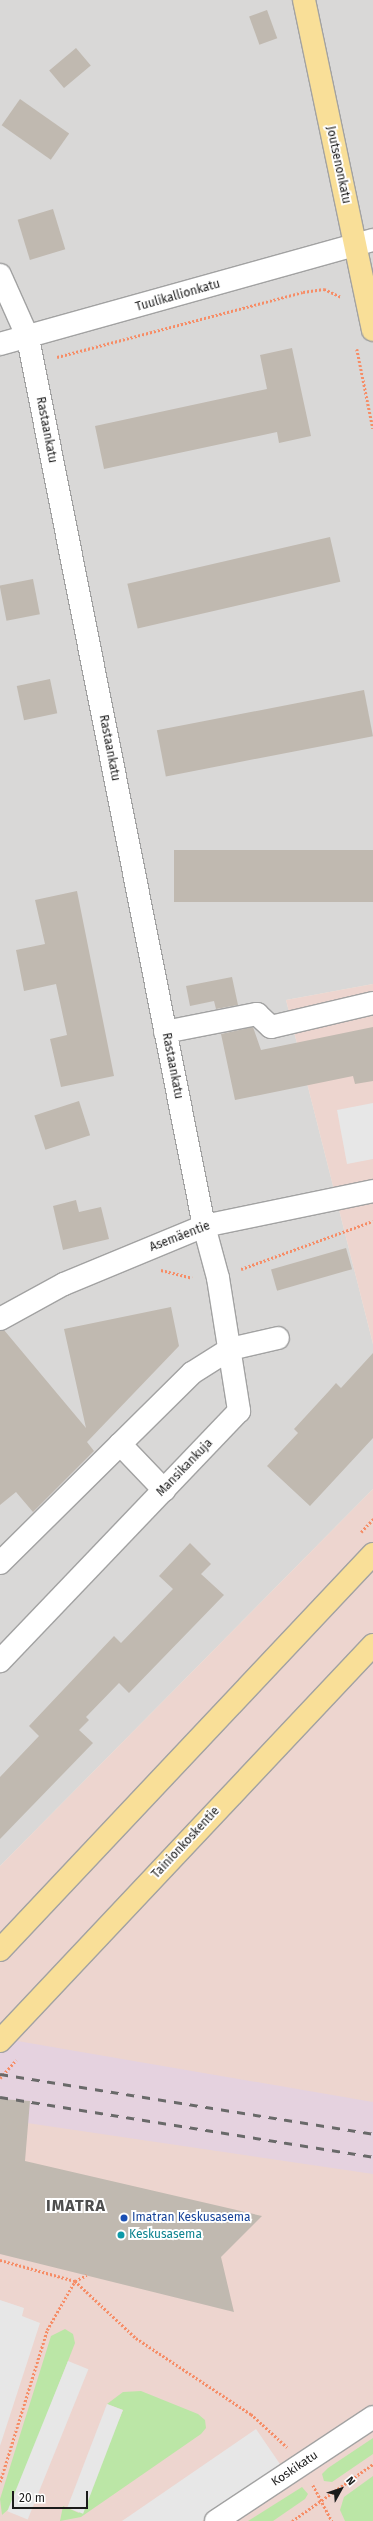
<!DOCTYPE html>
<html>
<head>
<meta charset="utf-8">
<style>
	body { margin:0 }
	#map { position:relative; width:373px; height:2521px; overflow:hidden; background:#eceae0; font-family:"Fira Sans",sans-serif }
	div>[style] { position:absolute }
	.residential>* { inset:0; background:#d9d8d7 }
	.commercial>* { inset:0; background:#edd5cf }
	.industrial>* { inset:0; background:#e5d2df }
	.grass>* { inset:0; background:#bbe6a6 }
	.parking>* { inset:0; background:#e7e7e7; transform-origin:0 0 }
	.building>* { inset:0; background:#c0b9b0; transform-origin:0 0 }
	.path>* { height:2.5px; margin-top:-1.25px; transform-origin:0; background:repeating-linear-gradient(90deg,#f68d67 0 2px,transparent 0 4px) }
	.roads { filter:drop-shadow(1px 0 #a2a2a2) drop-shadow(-1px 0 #a2a2a2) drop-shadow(0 1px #a2a2a2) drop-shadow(0 -1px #a2a2a2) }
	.minor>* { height:22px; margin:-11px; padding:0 11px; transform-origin:11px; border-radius:11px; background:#fff }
	.major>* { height:22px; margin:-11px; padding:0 11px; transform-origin:11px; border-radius:11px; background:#f9df98 }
	.rail>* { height:3px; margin-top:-1.5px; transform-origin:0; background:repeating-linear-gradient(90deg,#696969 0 8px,transparent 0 16px) }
	.dots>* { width:11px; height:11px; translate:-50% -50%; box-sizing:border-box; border:2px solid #fff; border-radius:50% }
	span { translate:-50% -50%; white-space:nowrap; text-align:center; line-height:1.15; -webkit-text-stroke:4px #fff; paint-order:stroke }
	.street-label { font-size:12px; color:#1b1b1b }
	.transit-label { font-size:12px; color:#164399 }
	.left { translate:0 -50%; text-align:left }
	.culture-label { font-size:12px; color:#0d838f }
	.district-label { font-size:16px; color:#4e4e4e; font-weight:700; letter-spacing:1px }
	.north { position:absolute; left:321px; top:2469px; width:40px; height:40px; -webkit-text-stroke:3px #fff; paint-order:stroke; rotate:50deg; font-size:11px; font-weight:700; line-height:16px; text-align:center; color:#1b1b1b }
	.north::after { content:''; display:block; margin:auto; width:14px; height:18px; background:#1b1b1b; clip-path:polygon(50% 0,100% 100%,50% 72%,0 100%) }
	.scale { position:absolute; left:12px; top:2491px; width:76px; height:18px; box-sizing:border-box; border:2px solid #1b1b1b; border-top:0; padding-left:5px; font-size:12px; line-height:14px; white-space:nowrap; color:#1b1b1b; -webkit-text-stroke:3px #fff; paint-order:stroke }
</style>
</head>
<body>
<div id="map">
	<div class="residential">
		<div style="clip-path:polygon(0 0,373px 0,373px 984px,286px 1000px,373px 1344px,373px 1489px,0 1866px)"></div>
	</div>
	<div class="commercial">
		<div style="clip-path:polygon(373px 984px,373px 1344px,286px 1000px)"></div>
		<div style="clip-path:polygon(373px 1489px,373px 2521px,0 2521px,0 1866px)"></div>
	</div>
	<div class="industrial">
		<div style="clip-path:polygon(0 2038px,373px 2102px,373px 2174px,0 2119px)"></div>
	</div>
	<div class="grass">
		<div style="clip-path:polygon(65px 2329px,73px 2334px,75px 2343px,11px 2507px,2px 2515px,0 2499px,51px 2336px)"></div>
		<div style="clip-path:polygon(141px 2391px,198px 2414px,205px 2420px,206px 2428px,201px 2434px,81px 2517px,60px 2521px,63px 2506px,79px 2513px,123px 2410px,107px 2404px,123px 2392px)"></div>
		<div style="clip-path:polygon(373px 2438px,373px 2454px,332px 2482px,324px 2481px,322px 2474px,328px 2468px)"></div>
		<div style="clip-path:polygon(373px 2476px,373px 2521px,345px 2521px,340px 2510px,344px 2497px)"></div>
		<div style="clip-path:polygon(302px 2487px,308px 2494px,305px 2499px,273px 2521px,248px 2521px)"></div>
	</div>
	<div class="parking">
		<div style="clip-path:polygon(373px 1103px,373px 1159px,347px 1164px,337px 1110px)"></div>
		<div style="clip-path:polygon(0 2300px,24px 2308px,22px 2316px,40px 2323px,0 2446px)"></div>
		<div style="left:68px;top:2361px;width:22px;height:162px;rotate:22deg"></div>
		<div style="left:107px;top:2404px;width:17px;height:111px;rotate:21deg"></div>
		<div style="clip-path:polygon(256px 2429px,282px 2467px,202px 2521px,122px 2521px)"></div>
	</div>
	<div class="building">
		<div style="left:267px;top:10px;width:30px;height:19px;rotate:70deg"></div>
		<div style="left:76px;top:48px;width:23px;height:35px;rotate:50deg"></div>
		<div style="left:20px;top:99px;width:60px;height:32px;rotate:35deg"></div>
		<div style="left:53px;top:209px;width:42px;height:37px;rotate:73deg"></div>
		<div style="clip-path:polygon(292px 348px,311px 436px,279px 443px,277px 432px,104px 469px,95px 426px,267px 389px,260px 355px)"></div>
		<div style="left:330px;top:537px;width:46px;height:208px;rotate:77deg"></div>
		<div style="left:33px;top:579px;width:36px;height:34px;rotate:79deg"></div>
		<div style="left:50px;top:679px;width:35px;height:34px;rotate:78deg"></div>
		<div style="left:364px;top:690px;width:47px;height:211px;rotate:79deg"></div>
		<div style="left:373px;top:850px;width:52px;height:199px;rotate:90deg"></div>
		<div style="clip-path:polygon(77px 891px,114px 1076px,61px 1087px,50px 1039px,67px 1035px,56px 984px,24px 991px,16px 950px,45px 944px,35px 900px)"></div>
		<div style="clip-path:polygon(232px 977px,238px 1005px,216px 1009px,214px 1001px,190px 1006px,186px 986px)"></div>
		<div style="clip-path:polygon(253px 1027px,261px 1050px,373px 1027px,373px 1081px,355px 1084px,353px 1076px,235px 1100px,221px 1034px)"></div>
		<div style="left:79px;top:1101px;width:36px;height:47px;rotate:72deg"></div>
		<div style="clip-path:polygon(76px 1200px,79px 1212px,101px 1207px,109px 1239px,63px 1250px,53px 1206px)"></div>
		<div style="left:346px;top:1248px;width:22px;height:78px;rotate:74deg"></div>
		<div style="clip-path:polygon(171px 1307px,179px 1346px,87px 1442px,94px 1451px,33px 1512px,16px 1492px,0 1505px,0 1331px,4px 1330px,86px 1428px,64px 1329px)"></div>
		<div style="clip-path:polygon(373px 1353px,373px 1438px,310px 1506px,267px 1466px,298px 1433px,294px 1429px,329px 1391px,336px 1383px,341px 1388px)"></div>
		<div style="clip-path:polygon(190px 1543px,211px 1564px,201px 1574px,224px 1595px,129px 1693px,119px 1683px,86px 1717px,89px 1720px,79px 1730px,93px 1743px,0 1839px,0 1777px,39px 1736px,29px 1726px,114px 1636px,121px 1643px,173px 1589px,159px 1576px)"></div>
		<div style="clip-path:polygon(0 2099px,30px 2101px,25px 2161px,262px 2216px,221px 2257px,234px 2312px,0 2254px)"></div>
	</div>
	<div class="path">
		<div style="left:357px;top:349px;width:81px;rotate:78.6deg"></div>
		<div style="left:57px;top:357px;width:254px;rotate:-14.8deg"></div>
		<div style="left:303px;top:292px;width:21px;rotate:-8deg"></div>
		<div style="left:324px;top:289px;width:19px;rotate:25deg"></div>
		<div style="left:241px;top:1269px;width:140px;rotate:-20deg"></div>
		<div style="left:161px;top:1270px;width:32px;rotate:14deg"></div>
		<div style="left:361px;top:1532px;width:18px;rotate:-47deg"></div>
		<div style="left:0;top:2078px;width:24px;rotate:-48deg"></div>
		<div style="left:0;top:2260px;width:78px;rotate:15.6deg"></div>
		<div style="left:75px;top:2281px;width:83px;rotate:43.1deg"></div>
		<div style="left:136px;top:2338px;width:138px;rotate:33.5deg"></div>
		<div style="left:251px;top:2414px;width:49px;rotate:42.5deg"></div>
		<div style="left:0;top:2482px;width:159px;rotate:-72.8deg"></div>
		<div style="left:47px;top:2330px;width:56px;rotate:-60.3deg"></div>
		<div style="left:75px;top:2281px;width:13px;rotate:-27deg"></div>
		<div style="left:313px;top:2485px;width:41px;rotate:62.2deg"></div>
		<div style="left:292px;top:2521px;width:99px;rotate:-35.1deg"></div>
	</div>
	<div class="roads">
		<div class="minor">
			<div style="left:0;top:275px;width:69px;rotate:66deg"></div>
			<div style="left:28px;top:338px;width:905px;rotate:78.79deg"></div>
			<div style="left:204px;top:1226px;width:54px;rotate:74.9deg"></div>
			<div style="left:218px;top:1278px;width:135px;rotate:81deg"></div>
			<div style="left:239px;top:1411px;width:346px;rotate:133.7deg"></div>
			<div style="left:0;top:344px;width:387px;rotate:-15.6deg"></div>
			<div style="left:165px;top:1032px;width:94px;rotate:-11.1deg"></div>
			<div style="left:257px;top:1014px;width:19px;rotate:43deg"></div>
			<div style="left:271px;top:1027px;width:105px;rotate:-13.2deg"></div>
			<div style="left:0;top:1319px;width:73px;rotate:-28.7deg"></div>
			<div style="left:64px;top:1284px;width:152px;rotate:-22.5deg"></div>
			<div style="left:204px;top:1226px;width:173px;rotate:-11.7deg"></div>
			<div style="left:120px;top:1444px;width:64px;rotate:46.3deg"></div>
			<div style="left:0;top:1563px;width:270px;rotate:-44.7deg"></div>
			<div style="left:192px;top:1373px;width:45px;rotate:-32.3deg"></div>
			<div style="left:230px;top:1349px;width:49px;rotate:-12.9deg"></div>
			<div style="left:216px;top:2521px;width:188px;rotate:-33.5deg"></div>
		</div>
		<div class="major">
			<div style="left:304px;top:0;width:337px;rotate:78.2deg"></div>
			<div style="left:0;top:1950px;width:544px;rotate:-46.71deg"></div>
			<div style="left:0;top:2041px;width:544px;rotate:-46.71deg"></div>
		</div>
	</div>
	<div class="rail">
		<div style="left:0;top:2074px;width:378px;rotate:9.1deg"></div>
		<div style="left:0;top:2097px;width:378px;rotate:9.1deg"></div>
	</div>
	<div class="dots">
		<div style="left:124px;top:2218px;background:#1a4fb4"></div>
		<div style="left:121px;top:2235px;background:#0f9aa8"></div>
	</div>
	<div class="street-label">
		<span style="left:338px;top:165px;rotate:78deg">Joutsenonkatu</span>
		<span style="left:178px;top:296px;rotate:-16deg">Tuulikallionkatu</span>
		<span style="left:46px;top:430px;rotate:79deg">Rastaankatu</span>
		<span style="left:109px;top:748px;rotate:79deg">Rastaankatu</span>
		<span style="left:172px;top:1066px;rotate:79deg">Rastaankatu</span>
		<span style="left:180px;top:1237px;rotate:-21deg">Asemäentie</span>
		<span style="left:185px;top:1468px;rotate:-46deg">Mansikankuja</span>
		<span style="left:186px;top:1843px;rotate:-47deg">Tainionkoskentie</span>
		<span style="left:295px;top:2469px;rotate:-34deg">Koskikatu</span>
	</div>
	<div class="transit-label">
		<span class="left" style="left:132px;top:2218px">Imatran Keskusasema</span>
	</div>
	<div class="culture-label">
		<span class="left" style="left:129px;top:2235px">Keskusasema</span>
	</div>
	<div class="district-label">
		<span style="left:76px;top:2206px">IMATRA</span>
	</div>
	<div class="north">N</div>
	<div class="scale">20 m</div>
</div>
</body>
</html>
